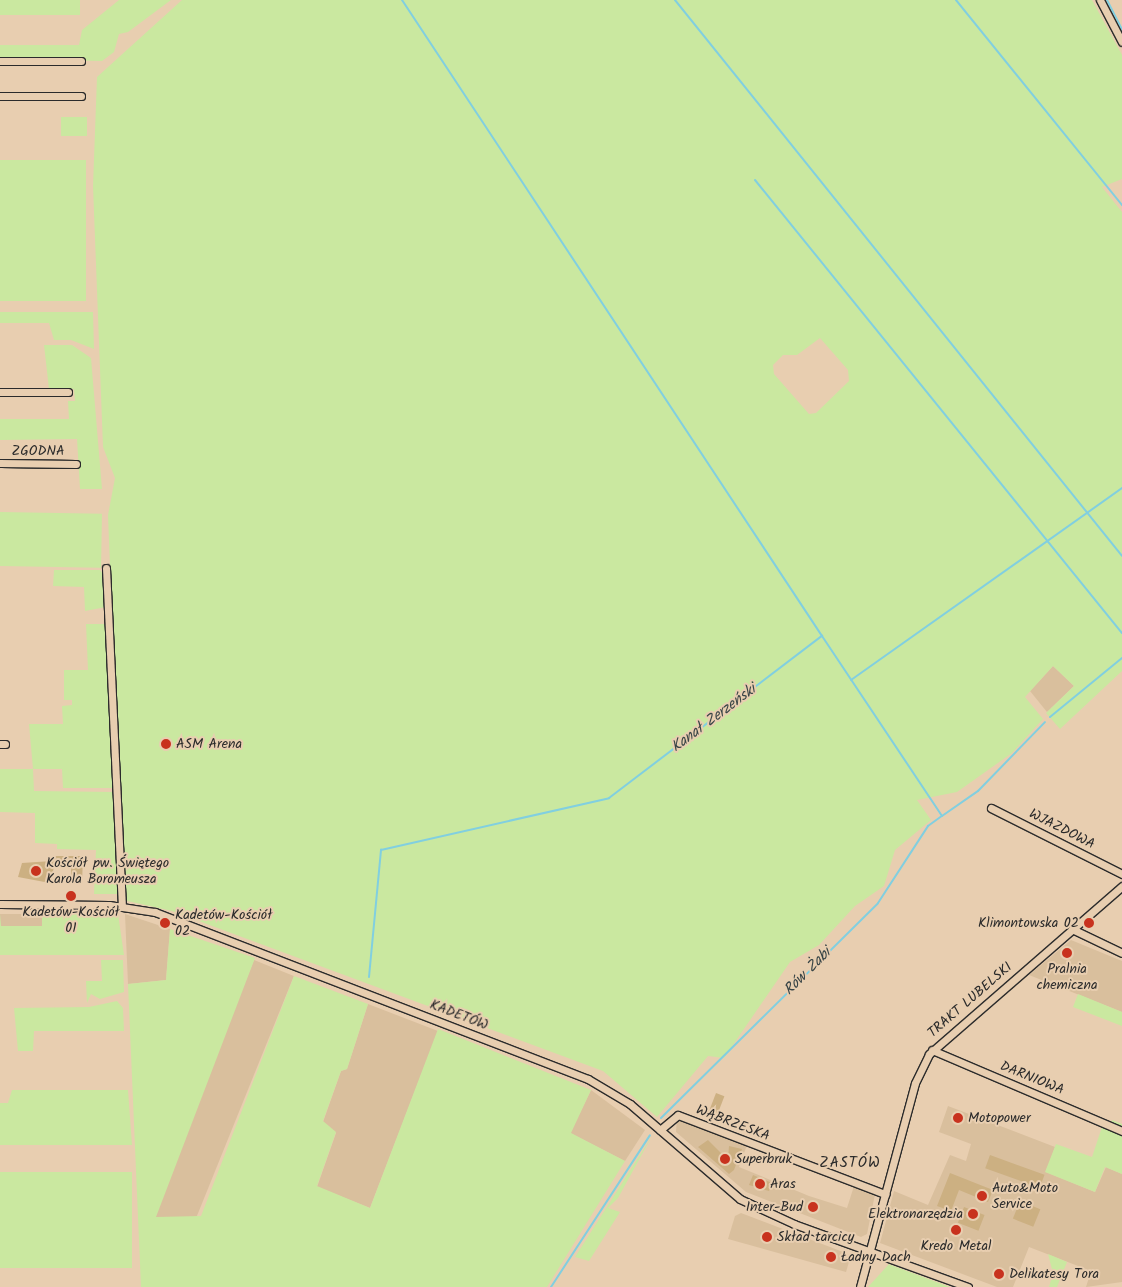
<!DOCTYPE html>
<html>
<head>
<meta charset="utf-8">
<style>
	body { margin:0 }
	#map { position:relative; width:1122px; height:1287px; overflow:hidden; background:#e8ceb0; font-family:Kalam,sans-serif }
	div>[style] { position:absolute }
	.built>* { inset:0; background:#d9bf9d; transform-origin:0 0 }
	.green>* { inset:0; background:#cae8a0; transform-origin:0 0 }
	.stream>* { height:2px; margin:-1px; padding:0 1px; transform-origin:1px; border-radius:1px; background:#81cfe0 }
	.building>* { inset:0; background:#ccb082; transform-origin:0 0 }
	.roads { filter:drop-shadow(1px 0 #2b2b2b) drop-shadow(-1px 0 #2b2b2b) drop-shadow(0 1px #2b2b2b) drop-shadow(0 -1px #2b2b2b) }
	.minor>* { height:7px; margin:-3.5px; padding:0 3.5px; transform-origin:3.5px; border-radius:3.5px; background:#e8ceb0 }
	.dots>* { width:14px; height:14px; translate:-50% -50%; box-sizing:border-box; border:2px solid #e8ceb0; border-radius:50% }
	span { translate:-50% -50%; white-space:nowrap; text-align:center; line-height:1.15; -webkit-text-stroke:4px #e8ceb0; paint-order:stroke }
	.street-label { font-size:14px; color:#2b2b2b }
	.poi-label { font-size:14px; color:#2b2b2b }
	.left { translate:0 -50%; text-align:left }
	.right { translate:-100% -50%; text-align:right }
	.water-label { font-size:15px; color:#384446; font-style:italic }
	.neighbourhood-label { font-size:15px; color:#2b2b2b; letter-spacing:1px }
</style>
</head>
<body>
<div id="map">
	<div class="built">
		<div style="clip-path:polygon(1053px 666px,1074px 686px,1047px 712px,1030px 691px)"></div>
		<div style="left:0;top:914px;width:42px;height:12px"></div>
		<div style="clip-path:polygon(125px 914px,170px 929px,166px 980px,128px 984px)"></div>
		<div style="clip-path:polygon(1071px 940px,1122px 961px,1122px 1012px,1029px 975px)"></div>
		<div style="left:254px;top:960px;width:43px;height:275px;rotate:22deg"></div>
		<div style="clip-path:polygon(368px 1004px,438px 1031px,370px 1208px,317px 1187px,336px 1133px,323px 1122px,341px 1071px,347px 1069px)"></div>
		<div style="clip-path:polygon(591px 1090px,645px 1130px,625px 1161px,570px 1133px)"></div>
		<div style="clip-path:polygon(948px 1106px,1055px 1147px,1046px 1172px,1095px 1192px,1106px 1167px,1122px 1174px,1122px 1282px,1086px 1287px,1091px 1271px,1029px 1247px,1013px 1287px,997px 1287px,880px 1243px,894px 1191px,928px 1205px,950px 1155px,966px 1161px,971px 1144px,939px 1132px)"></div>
		<div style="clip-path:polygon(677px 1118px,747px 1145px,739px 1167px,809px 1196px,847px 1208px,854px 1186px,875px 1194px,867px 1234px,861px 1237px,746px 1192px,676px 1132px)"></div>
		<div style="clip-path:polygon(741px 1213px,851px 1255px,846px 1272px,728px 1239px,735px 1216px)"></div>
	</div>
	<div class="green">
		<div style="left:0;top:0;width:80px;height:15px"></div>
		<div style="clip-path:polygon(119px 0,171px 0,128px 32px,119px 34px,114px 52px,102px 61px,0 59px,0 45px,79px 45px,82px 30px)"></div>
		<div style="clip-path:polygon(evenodd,182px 0,1092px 0,1122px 55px,1122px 179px,1102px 187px,1122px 212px,1122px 671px,1060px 729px,1046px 713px,1074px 686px,1053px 666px,1025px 697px,1043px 719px,1012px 753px,957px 792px,917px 800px,931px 820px,895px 850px,884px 886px,855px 906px,819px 945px,790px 962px,724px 1058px,708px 1056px,657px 1117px,603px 1071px,172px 911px,123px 900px,108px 515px,115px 478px,103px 447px,93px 186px,97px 77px,182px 0,820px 338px,848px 370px,849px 381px,816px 413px,809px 414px,774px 374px,773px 365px,783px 355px,797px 355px,820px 338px)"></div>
		<div style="left:61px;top:117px;width:26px;height:19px"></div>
		<div style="left:0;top:160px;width:86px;height:141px"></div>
		<div style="clip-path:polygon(0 312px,93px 312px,94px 349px,71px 340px,54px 340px,49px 323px,0 323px)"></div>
		<div style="clip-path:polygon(44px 345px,72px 345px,91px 358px,102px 489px,80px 489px,77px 439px,0 440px,0 419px,69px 419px,68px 401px,75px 401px,74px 389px,49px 389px)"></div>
		<div style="left:0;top:512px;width:102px;height:54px;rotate:1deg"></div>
		<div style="clip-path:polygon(54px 570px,100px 570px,104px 576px,106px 607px,85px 611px,84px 587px,53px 586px)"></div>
		<div style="clip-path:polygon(86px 624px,107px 624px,114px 788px,63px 788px,62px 769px,33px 769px,34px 791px,114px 792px,118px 894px,94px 894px,96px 850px,57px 849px,57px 844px,35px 843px,35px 813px,0 812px,0 769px,33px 769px,29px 724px,63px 724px,62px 706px,72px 705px,72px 700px,64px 700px,64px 670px,88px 670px)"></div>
		<div style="clip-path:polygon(0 914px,1px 926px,42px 926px,42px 914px,118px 914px,124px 955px,0 955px)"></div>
		<div style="clip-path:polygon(170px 929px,255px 958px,156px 1217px,201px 1216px,294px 976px,368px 1004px,347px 1069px,341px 1071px,323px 1121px,336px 1132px,317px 1186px,370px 1208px,438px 1029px,591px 1090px,571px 1133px,625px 1161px,547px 1287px,141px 1287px,128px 984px,166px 980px)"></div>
		<div style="clip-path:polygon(101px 960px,123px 960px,124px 992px,100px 999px,91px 994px,87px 1003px,86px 981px,102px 981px)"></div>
		<div style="clip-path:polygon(1078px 994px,1122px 1012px,1122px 1026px,1073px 1007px)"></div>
		<div style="clip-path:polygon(117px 1001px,123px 1008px,124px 1031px,34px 1031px,33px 1051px,18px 1051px,14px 1008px,89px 1007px)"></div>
		<div style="clip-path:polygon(12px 1090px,128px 1090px,132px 1145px,0 1145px,0 1103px,8px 1103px)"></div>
		<div style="clip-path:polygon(1112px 1120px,1122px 1124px,1122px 1174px,1105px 1167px,1095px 1192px,1045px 1172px,1056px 1144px,1092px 1157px,1103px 1124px,1110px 1126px)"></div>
		<div style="clip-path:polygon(652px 1136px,618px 1198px,608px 1208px,620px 1212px,589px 1261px,575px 1257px)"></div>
		<div style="left:0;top:1172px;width:132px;height:96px"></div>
		<div style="clip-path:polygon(1048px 1254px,1067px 1262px,1057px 1287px,1049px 1287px,1053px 1273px)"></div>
		<div style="clip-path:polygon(889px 1264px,891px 1265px,950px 1287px,868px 1287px)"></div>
	</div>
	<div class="stream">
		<div style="left:402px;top:0;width:762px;rotate:56.56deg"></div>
		<div style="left:675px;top:0;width:713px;rotate:51.2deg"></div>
		<div style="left:956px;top:0;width:264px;rotate:51deg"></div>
		<div style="left:1107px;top:0;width:34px;rotate:63deg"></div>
		<div style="left:755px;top:180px;width:583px;rotate:50.99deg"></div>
		<div style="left:851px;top:680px;width:332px;rotate:-35.3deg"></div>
		<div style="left:1050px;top:717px;width:93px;rotate:-39.3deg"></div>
		<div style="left:369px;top:977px;width:128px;rotate:-84.6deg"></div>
		<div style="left:381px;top:850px;width:234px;rotate:-12.8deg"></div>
		<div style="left:609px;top:798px;width:268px;rotate:-37.3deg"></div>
		<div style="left:822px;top:636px;width:216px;rotate:56.3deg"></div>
		<div style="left:942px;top:816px;width:44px;rotate:-34.8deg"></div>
		<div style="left:978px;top:791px;width:96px;rotate:-45.8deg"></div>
		<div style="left:661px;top:1118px;width:305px;rotate:-44.7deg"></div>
		<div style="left:878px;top:903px;width:92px;rotate:-57deg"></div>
		<div style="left:928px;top:826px;width:17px;rotate:-36deg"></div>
		<div style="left:551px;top:1287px;width:181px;rotate:-56.9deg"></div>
	</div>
	<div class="building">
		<div style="clip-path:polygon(52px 856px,83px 856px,82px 884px,71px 884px,71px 867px,54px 867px,50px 883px,18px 877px,22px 863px,52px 861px)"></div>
		<div style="left:716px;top:1093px;width:9px;height:18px;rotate:21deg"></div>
		<div style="clip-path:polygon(708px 1140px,728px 1160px,729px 1146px,742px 1149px,734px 1170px,729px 1174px,698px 1147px)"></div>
		<div style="left:990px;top:1155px;width:58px;height:14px;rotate:20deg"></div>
		<div style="clip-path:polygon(950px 1173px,993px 1190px,988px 1202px,959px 1190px,951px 1211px,937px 1206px)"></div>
		<div style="clip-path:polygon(753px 1175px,772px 1183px,769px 1191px,749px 1185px)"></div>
		<div style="left:1020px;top:1201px;width:22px;height:19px;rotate:22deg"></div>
		<div style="left:964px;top:1207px;width:22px;height:17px;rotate:21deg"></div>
	</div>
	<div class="roads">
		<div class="minor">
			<div style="left:1100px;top:0;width:47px;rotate:62.4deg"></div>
			<div style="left:0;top:61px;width:81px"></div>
			<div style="left:0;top:96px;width:81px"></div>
			<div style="left:0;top:392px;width:68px"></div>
			<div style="left:0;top:463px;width:76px;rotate:0.8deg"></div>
			<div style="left:106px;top:568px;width:338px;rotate:87.3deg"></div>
			<div style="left:0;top:744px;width:5px"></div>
			<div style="left:991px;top:808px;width:147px;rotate:26.7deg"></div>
			<div style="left:0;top:904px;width:109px;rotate:0.5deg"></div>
			<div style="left:109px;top:905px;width:47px;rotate:8.7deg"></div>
			<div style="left:155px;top:912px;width:464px;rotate:21.1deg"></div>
			<div style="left:588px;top:1079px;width:49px;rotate:30.8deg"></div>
			<div style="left:630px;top:1104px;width:145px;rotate:40.8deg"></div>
			<div style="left:740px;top:1199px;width:60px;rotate:24.8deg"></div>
			<div style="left:794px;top:1224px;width:185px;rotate:19.9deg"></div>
			<div style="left:1072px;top:929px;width:55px;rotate:25.6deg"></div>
			<div style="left:932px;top:1050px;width:207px;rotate:23.1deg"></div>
			<div style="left:660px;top:1130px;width:23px;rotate:-40deg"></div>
			<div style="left:678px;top:1115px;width:222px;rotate:20.9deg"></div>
			<div style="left:860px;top:1287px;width:211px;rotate:-74.9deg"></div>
			<div style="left:915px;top:1083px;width:32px;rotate:-64deg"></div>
			<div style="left:929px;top:1054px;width:256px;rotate:-41deg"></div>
		</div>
	</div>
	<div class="dots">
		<div style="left:166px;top:744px;background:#c8321e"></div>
		<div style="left:36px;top:871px;background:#c8321e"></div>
		<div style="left:71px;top:896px;background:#c8321e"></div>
		<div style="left:165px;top:923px;background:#c8321e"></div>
		<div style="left:1089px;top:923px;background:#c8321e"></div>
		<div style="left:1067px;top:953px;background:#c8321e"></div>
		<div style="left:958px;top:1118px;background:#c8321e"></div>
		<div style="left:725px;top:1159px;background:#c8321e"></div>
		<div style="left:760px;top:1184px;background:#c8321e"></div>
		<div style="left:982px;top:1196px;background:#c8321e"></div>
		<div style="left:813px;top:1207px;background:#c8321e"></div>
		<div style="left:973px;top:1214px;background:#c8321e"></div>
		<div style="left:956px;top:1230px;background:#c8321e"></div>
		<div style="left:767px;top:1237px;background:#c8321e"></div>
		<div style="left:831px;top:1257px;background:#c8321e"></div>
		<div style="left:999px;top:1274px;background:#c8321e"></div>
	</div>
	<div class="street-label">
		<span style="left:38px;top:451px">ZGODNA</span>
		<span style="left:1062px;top:829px;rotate:27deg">WJAZDOWA</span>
		<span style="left:970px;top:1000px;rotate:-41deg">TRAKT LUBELSKI</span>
		<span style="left:459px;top:1015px;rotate:21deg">KADETÓW</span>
		<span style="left:1032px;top:1078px;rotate:22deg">DARNIOWA</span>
		<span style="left:733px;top:1123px;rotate:21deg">WĄBRZESKA</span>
	</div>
	<div class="poi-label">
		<span class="left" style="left:176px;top:744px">ASM Arena</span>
		<span class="left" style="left:46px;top:871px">Kościół pw. Świętego<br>Karola Boromeusza</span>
		<span style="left:71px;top:920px">Kadetów-Kościół<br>01</span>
		<span class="left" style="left:175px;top:923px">Kadetów-Kościół<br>02</span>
		<span class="right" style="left:1079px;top:923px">Klimontowska 02</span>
		<span style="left:1067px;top:977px">Pralnia<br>chemiczna</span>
		<span class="left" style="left:968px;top:1118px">Motopower</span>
		<span class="left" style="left:735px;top:1159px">Superbruk</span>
		<span class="left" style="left:770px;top:1184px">Aras</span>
		<span class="left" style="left:992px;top:1196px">Auto&amp;Moto<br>Service</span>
		<span class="right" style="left:803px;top:1207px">Inter-Bud</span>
		<span class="right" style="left:963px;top:1214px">Elektronarzędzia</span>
		<span class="left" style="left:777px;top:1237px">Skład tarcicy</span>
		<span style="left:956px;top:1246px">Kredo Metal</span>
		<span class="left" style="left:841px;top:1257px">Ładny Dach</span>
		<span class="left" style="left:1009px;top:1274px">Delikatesy Tora</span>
	</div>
	<div class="water-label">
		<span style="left:714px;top:719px;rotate:-37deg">Kanał Zerzeński</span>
		<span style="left:808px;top:972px;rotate:-45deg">Rów Żabi</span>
	</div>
	<div class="neighbourhood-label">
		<span style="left:850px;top:1164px">ZASTÓW</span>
	</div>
</div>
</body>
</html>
